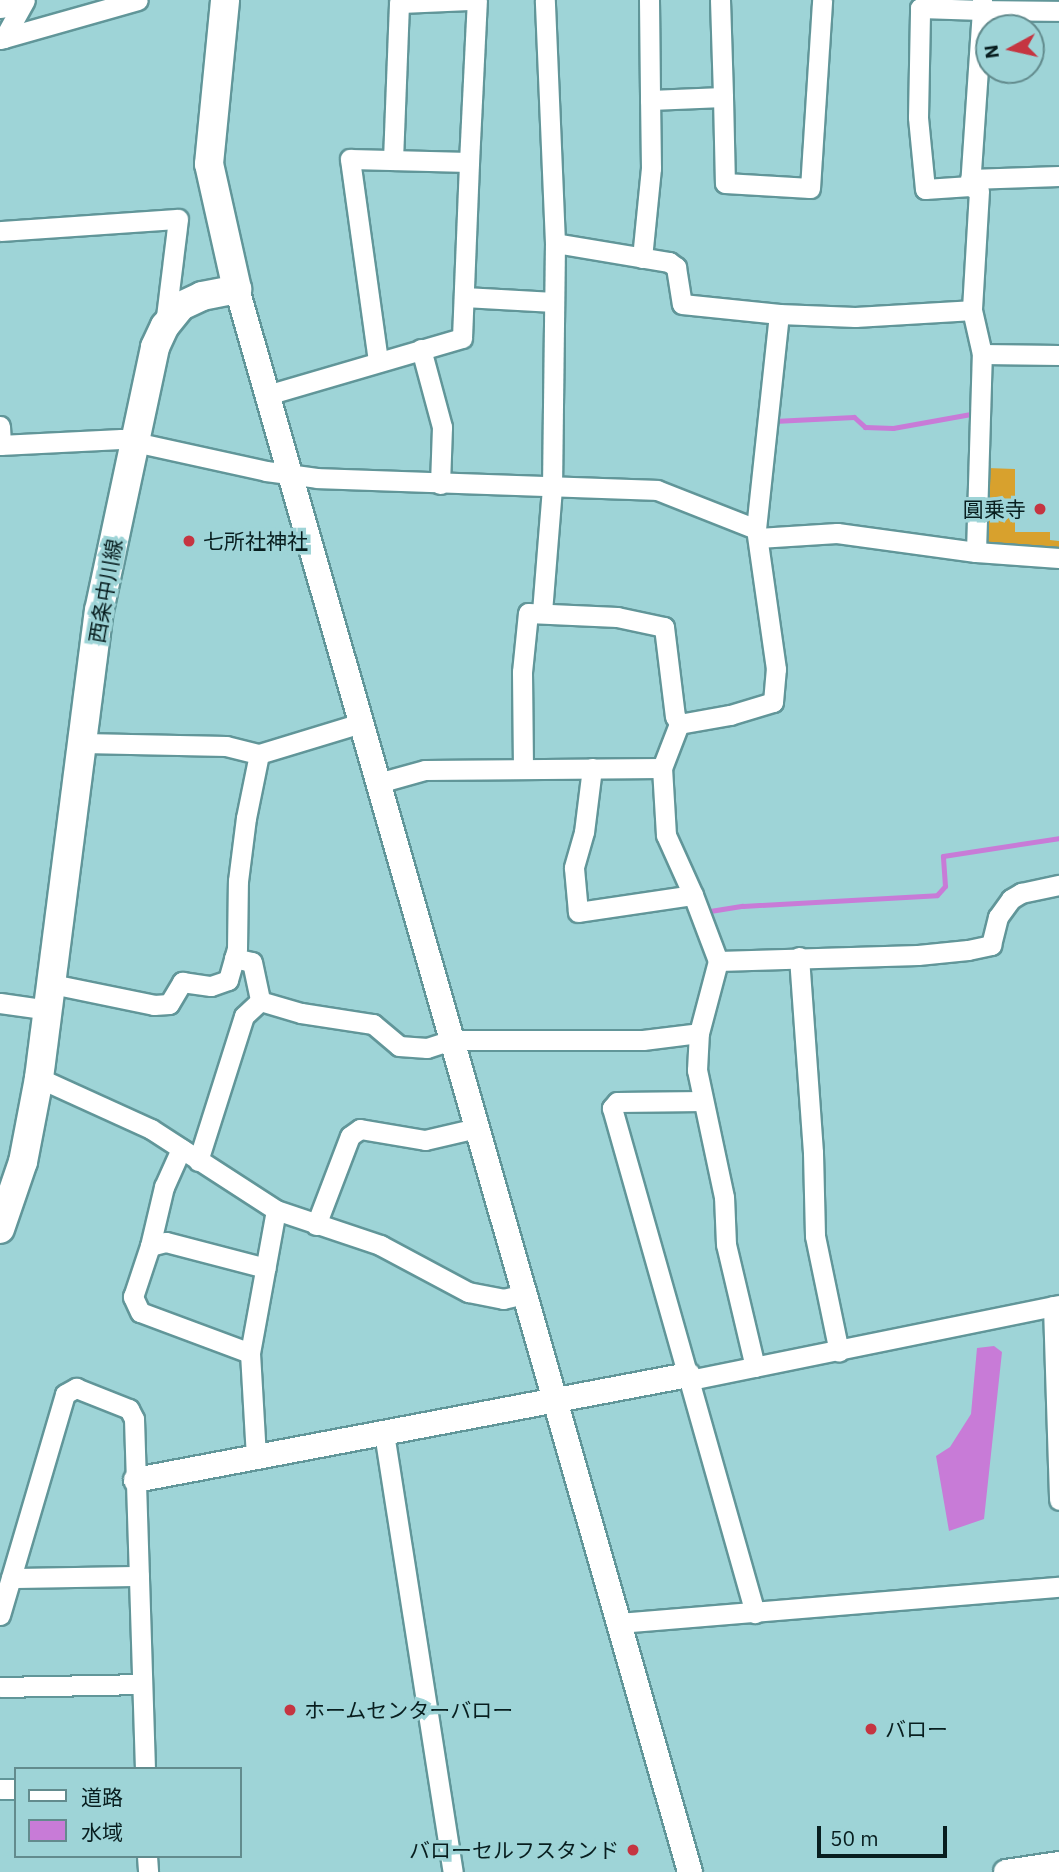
<!DOCTYPE html>
<html>
<head>
<meta charset="utf-8">
<style>
	body { margin:0 }
	#map { position:relative; width:1059px; height:1872px; overflow:hidden; background:#9ed4d7; font-family:"IBM Plex Sans","Noto Sans JP",sans-serif }
	div>[style] { position:absolute }
	.green>* { inset:0; background:#d8a12d }
	.water>* { inset:0; background:#c87bd7 }
	.stream>* { height:5px; margin:-2.5px; padding:0 2.5px; transform-origin:2.5px; border-radius:2.5px; background:#c87bd7 }
	.roads { filter:drop-shadow(2px 0 #619699) drop-shadow(-2px 0 #619699) drop-shadow(0 2px #619699) drop-shadow(0 -2px #619699) }
	.minor>* { height:19px; margin:-9.5px; padding:0 9.5px; transform-origin:9.5px; border-radius:9.5px; background:#fff }
	.tertiary>* { height:24px; margin:-12px; padding:0 12px; transform-origin:12px; border-radius:12px; background:#fff }
	.secondary>* { height:28px; margin:-14px; padding:0 14px; transform-origin:14px; border-radius:14px; background:#fff }
	.trunk>* { height:33px; margin:-16.5px; padding:0 16.5px; transform-origin:16.5px; border-radius:16.5px; background:#fff }
	.dots>* { width:19px; height:19px; translate:-50% -50%; box-sizing:border-box; border:4px solid #9ed4d7; border-radius:50% }
	span { translate:-50% -50%; white-space:nowrap; text-align:center; line-height:1.15; -webkit-text-stroke:7px #9ed4d7; paint-order:stroke }
	.poi-label { font-size:21px; color:#081e1f }
	.right { translate:-100% -50%; text-align:right }
	.left { translate:0 -50%; text-align:left }
	.street-label { font-size:21px; color:#081e1f }
	.legend { position:absolute; left:14px; top:1767px; width:228px; height:91px; box-sizing:border-box; background:#9ed4d7; border:2px solid #628b8d; margin:0; padding:9px 12px; list-style:none; font-size:21px; color:#081e1f }
	.legend li { display:flex; align-items:center; gap:14px; height:35px }
	.legend b { width:35px; border:2px solid #628b8d }
	.north { position:absolute; left:975px; top:14px; width:70px; height:70px; box-sizing:border-box; background:#9ed4d7; border:2px solid #628b8d; border-radius:50%; rotate:262deg; font-size:19px; font-weight:700; line-height:28px; text-align:center; color:#081e1f }
	.north::after { content:''; display:block; margin:auto; width:24px; height:32px; background:#c53541; clip-path:polygon(50% 0,100% 100%,50% 72%,0 100%) }
	.scale { position:absolute; left:817px; top:1826px; width:130px; height:32px; box-sizing:border-box; border:4px solid #081e1f; border-top:0; padding-left:9px; font-size:21px; line-height:24px; white-space:nowrap; color:#081e1f; -webkit-text-stroke:5px #9ed4d7; paint-order:stroke }
</style>
</head>
<body>
<div id="map">
	<div class="green">
		<div style="clip-path:polygon(984px 13px,1022px 15px,1021px 28px,989px 28px,989px 62px,981px 62px)"></div>
		<div style="clip-path:polygon(987px 468px,1015px 469px,1015px 532px,1050px 532px,1050px 540px,1059px 541px,1059px 550px,982px 546px)"></div>
	</div>
	<div class="water">
		<div style="clip-path:polygon(994px 1346px,1002px 1352px,984px 1519px,949px 1531px,936px 1456px,950px 1447px,971px 1414px,977px 1348px)"></div>
	</div>
	<div class="stream">
		<div style="left:774px;top:421px;width:80px;rotate:-2.9deg"></div>
		<div style="left:854px;top:417px;width:15px;rotate:42deg"></div>
		<div style="left:865px;top:427px;width:28px;rotate:2deg"></div>
		<div style="left:893px;top:428px;width:79px;rotate:-10.2deg"></div>
		<div style="left:710px;top:917px;width:6px;rotate:-90deg"></div>
		<div style="left:710px;top:911px;width:33px;rotate:-9deg"></div>
		<div style="left:743px;top:906px;width:194px;rotate:-3.2deg"></div>
		<div style="left:937px;top:895px;width:12px;rotate:-48deg"></div>
		<div style="left:945px;top:886px;width:30px;rotate:-94deg"></div>
		<div style="left:943px;top:856px;width:117px;rotate:-8.8deg"></div>
	</div>
	<div class="roads">
		<div class="minor">
			<div style="left:649px;top:0;width:100px;rotate:89.4deg"></div>
			<div style="left:720px;top:0;width:97px;rotate:88.2deg"></div>
			<div style="left:982px;top:0;width:10px;rotate:90deg"></div>
			<div style="left:982px;top:10px;width:176px;rotate:93.9deg"></div>
			<div style="left:970px;top:186px;width:45px;rotate:176.2deg"></div>
			<div style="left:925px;top:189px;width:72px;rotate:-95.6deg"></div>
			<div style="left:918px;top:117px;width:109px;rotate:-88.9deg"></div>
			<div style="left:920px;top:8px;width:62px;rotate:1.8deg"></div>
			<div style="left:982px;top:10px;width:77px;rotate:0.7deg"></div>
			<div style="left:4px;top:38px;width:43px;rotate:-61.1deg"></div>
			<div style="left:0;top:39px;width:143px;rotate:-15.8deg"></div>
			<div style="left:393px;top:160px;width:157px;rotate:-87.8deg"></div>
			<div style="left:399px;top:3px;width:72px;rotate:-2.4deg"></div>
			<div style="left:970px;top:179px;width:89px;rotate:-1.9deg"></div>
			<div style="left:970px;top:186px;width:10px;rotate:29deg"></div>
			<div style="left:979px;top:191px;width:119px;rotate:93.4deg"></div>
			<div style="left:0;top:231px;width:178px;rotate:-3.9deg"></div>
			<div style="left:178px;top:219px;width:107px;rotate:97deg"></div>
			<div style="left:555px;top:243px;width:116px;rotate:9.5deg"></div>
			<div style="left:669px;top:262px;width:9px;rotate:36deg"></div>
			<div style="left:676px;top:267px;width:37px;rotate:81deg"></div>
			<div style="left:682px;top:304px;width:98px;rotate:5.9deg"></div>
			<div style="left:779px;top:314px;width:76px;rotate:2.3deg"></div>
			<div style="left:855px;top:317px;width:117px;rotate:-3.4deg"></div>
			<div style="left:972px;top:310px;width:45px;rotate:77.2deg"></div>
			<div style="left:982px;top:354px;width:77px;rotate:0.7deg"></div>
			<div style="left:642px;top:258px;width:90px;rotate:-84.3deg"></div>
			<div style="left:651px;top:168px;width:68px;rotate:-90.8deg"></div>
			<div style="left:650px;top:100px;width:73px;rotate:-2.4deg"></div>
			<div style="left:723px;top:97px;width:86px;rotate:88.7deg"></div>
			<div style="left:725px;top:183px;width:85px;rotate:3.4deg"></div>
			<div style="left:810px;top:188px;width:188px;rotate:-86.3deg"></div>
			<div style="left:464px;top:297px;width:90px;rotate:3.2deg"></div>
			<div style="left:421px;top:349px;width:81px;rotate:74.9deg"></div>
			<div style="left:442px;top:427px;width:57px;rotate:92deg"></div>
			<div style="left:378px;top:361px;width:204px;rotate:-97.9deg"></div>
			<div style="left:350px;top:159px;width:119px;rotate:1.4deg"></div>
			<div style="left:469px;top:162px;width:162px;rotate:-87.2deg"></div>
			<div style="left:267px;top:395px;width:203px;rotate:-16.3deg"></div>
			<div style="left:462px;top:338px;width:176px;rotate:-87.7deg"></div>
			<div style="left:0;top:426px;width:19px;rotate:87deg"></div>
			<div style="left:0;top:445px;width:121px;rotate:-2.8deg"></div>
			<div style="left:121px;top:439px;width:148px;rotate:12.4deg"></div>
			<div style="left:266px;top:471px;width:51px;rotate:7.8deg"></div>
			<div style="left:317px;top:478px;width:340px;rotate:2deg"></div>
			<div style="left:657px;top:490px;width:106px;rotate:21.5deg"></div>
			<div style="left:758px;top:538px;width:79px;rotate:-3.6deg"></div>
			<div style="left:837px;top:533px;width:140px;rotate:7.8deg"></div>
			<div style="left:976px;top:552px;width:83px;rotate:4.1deg"></div>
			<div style="left:976px;top:552px;width:198px;rotate:-88.3deg"></div>
			<div style="left:542px;top:612px;width:124px;rotate:-85.4deg"></div>
			<div style="left:552px;top:488px;width:245px;rotate:-89.3deg"></div>
			<div style="left:555px;top:243px;width:243px;rotate:-92.4deg"></div>
			<div style="left:83px;top:743px;width:143px;rotate:1.2deg"></div>
			<div style="left:226px;top:746px;width:34px;rotate:14deg"></div>
			<div style="left:259px;top:754px;width:107px;rotate:-16.9deg"></div>
			<div style="left:523px;top:768px;width:96px;rotate:-90.6deg"></div>
			<div style="left:522px;top:672px;width:59px;rotate:-84.2deg"></div>
			<div style="left:528px;top:613px;width:89px;rotate:2.6deg"></div>
			<div style="left:617px;top:617px;width:48px;rotate:12deg"></div>
			<div style="left:664px;top:627px;width:90px;rotate:83deg"></div>
			<div style="left:675px;top:716px;width:9px;rotate:63deg"></div>
			<div style="left:592px;top:768px;width:64px;rotate:97.1deg"></div>
			<div style="left:584px;top:832px;width:37px;rotate:106deg"></div>
			<div style="left:574px;top:868px;width:44px;rotate:84.8deg"></div>
			<div style="left:578px;top:912px;width:116px;rotate:-8.4deg"></div>
			<div style="left:378px;top:783px;width:49px;rotate:-15.5deg"></div>
			<div style="left:425px;top:770px;width:237px;rotate:-0.5deg"></div>
			<div style="left:799px;top:957px;width:196px;rotate:85.9deg"></div>
			<div style="left:813px;top:1153px;width:83px;rotate:88.6deg"></div>
			<div style="left:815px;top:1236px;width:118px;rotate:78.3deg"></div>
			<div style="left:234px;top:958px;width:18px;rotate:13deg"></div>
			<div style="left:252px;top:962px;width:40px;rotate:78deg"></div>
			<div style="left:718px;top:961px;width:200px;rotate:-1.7deg"></div>
			<div style="left:918px;top:955px;width:50px;rotate:-5.7deg"></div>
			<div style="left:968px;top:950px;width:24px;rotate:-12deg"></div>
			<div style="left:991px;top:945px;width:29px;rotate:-76deg"></div>
			<div style="left:998px;top:917px;width:22px;rotate:-54deg"></div>
			<div style="left:1011px;top:899px;width:12px;rotate:-31deg"></div>
			<div style="left:1021px;top:893px;width:39px;rotate:-12deg"></div>
			<div style="left:52px;top:984px;width:104px;rotate:11.6deg"></div>
			<div style="left:154px;top:1005px;width:15px;rotate:-4deg"></div>
			<div style="left:169px;top:1004px;width:26px;rotate:-59deg"></div>
			<div style="left:182px;top:982px;width:29px;rotate:8deg"></div>
			<div style="left:211px;top:986px;width:18px;rotate:-19deg"></div>
			<div style="left:228px;top:980px;width:32px;rotate:-74deg"></div>
			<div style="left:237px;top:949px;width:68px;rotate:-89.2deg"></div>
			<div style="left:238px;top:881px;width:64px;rotate:-82.8deg"></div>
			<div style="left:246px;top:818px;width:65px;rotate:-78.5deg"></div>
			<div style="left:0;top:1003px;width:49px;rotate:8.1deg"></div>
			<div style="left:39px;top:1078px;width:123px;rotate:24.5deg"></div>
			<div style="left:151px;top:1129px;width:149px;rotate:32.9deg"></div>
			<div style="left:276px;top:1210px;width:110px;rotate:18.6deg"></div>
			<div style="left:380px;top:1245px;width:100px;rotate:28.1deg"></div>
			<div style="left:468px;top:1292px;width:36px;rotate:11deg"></div>
			<div style="left:503px;top:1299px;width:22px;rotate:-13deg"></div>
			<div style="left:703px;top:1101px;width:86px;rotate:179.3deg"></div>
			<div style="left:617px;top:1102px;width:8px;rotate:130deg"></div>
			<div style="left:612px;top:1108px;width:525px;rotate:74.19deg"></div>
			<div style="left:198px;top:1161px;width:152px;rotate:-72.4deg"></div>
			<div style="left:244px;top:1016px;width:22px;rotate:-43deg"></div>
			<div style="left:260px;top:1001px;width:43px;rotate:16.3deg"></div>
			<div style="left:301px;top:1013px;width:73px;rotate:8.7deg"></div>
			<div style="left:373px;top:1024px;width:34px;rotate:40deg"></div>
			<div style="left:399px;top:1046px;width:28px;rotate:4deg"></div>
			<div style="left:427px;top:1048px;width:25px;rotate:-18deg"></div>
			<div style="left:451px;top:1040px;width:192px"></div>
			<div style="left:643px;top:1040px;width:56px;rotate:-7.1deg"></div>
			<div style="left:316px;top:1225px;width:95px;rotate:-69.1deg"></div>
			<div style="left:350px;top:1136px;width:12px;rotate:-35deg"></div>
			<div style="left:360px;top:1129px;width:66px;rotate:9.6deg"></div>
			<div style="left:425px;top:1140px;width:53px;rotate:-13deg"></div>
			<div style="left:150px;top:1246px;width:61px;rotate:-76.7deg"></div>
			<div style="left:164px;top:1187px;width:42px;rotate:-65.9deg"></div>
			<div style="left:1053px;top:1306px;width:194px;rotate:88.2deg"></div>
			<div style="left:250px;top:1353px;width:117px;rotate:-159.6deg"></div>
			<div style="left:140px;top:1312px;width:17px;rotate:-115deg"></div>
			<div style="left:133px;top:1297px;width:54px;rotate:-71.6deg"></div>
			<div style="left:150px;top:1246px;width:16px;rotate:-14deg"></div>
			<div style="left:166px;top:1242px;width:103px;rotate:14.6deg"></div>
			<div style="left:755px;top:1367px;width:126px;rotate:-103.3deg"></div>
			<div style="left:726px;top:1244px;width:47px;rotate:-92.4deg"></div>
			<div style="left:724px;top:1197px;width:130px;rotate:-102deg"></div>
			<div style="left:697px;top:1070px;width:37px;rotate:-87deg"></div>
			<div style="left:699px;top:1033px;width:74px;rotate:-75.2deg"></div>
			<div style="left:718px;top:961px;width:71px;rotate:-110.7deg"></div>
			<div style="left:693px;top:895px;width:66px;rotate:-114.2deg"></div>
			<div style="left:666px;top:835px;width:67px;rotate:-93.4deg"></div>
			<div style="left:662px;top:768px;width:47px;rotate:-68.9deg"></div>
			<div style="left:679px;top:724px;width:52px;rotate:-10deg"></div>
			<div style="left:730px;top:715px;width:45px;rotate:-16.8deg"></div>
			<div style="left:773px;top:702px;width:33px;rotate:-85deg"></div>
			<div style="left:776px;top:669px;width:141px;rotate:-98.1deg"></div>
			<div style="left:756px;top:529px;width:216px;rotate:-83.9deg"></div>
			<div style="left:690px;top:1380px;width:377px;rotate:-11.5deg"></div>
			<div style="left:384px;top:1433px;width:444px;rotate:81.1deg"></div>
			<div style="left:256px;top:1457px;width:104px;rotate:-93.3deg"></div>
			<div style="left:250px;top:1353px;width:145px;rotate:-79.7deg"></div>
			<div style="left:11px;top:1578px;width:128px;rotate:-0.9deg"></div>
			<div style="left:0;top:1615px;width:230px;rotate:-73.6deg"></div>
			<div style="left:65px;top:1394px;width:13px;rotate:-29deg"></div>
			<div style="left:76px;top:1388px;width:57px;rotate:21.6deg"></div>
			<div style="left:129px;top:1409px;width:11px;rotate:63deg"></div>
			<div style="left:134px;top:1419px;width:350px;rotate:88.2deg"></div>
			<div style="left:619px;top:1623px;width:441px;rotate:-4.7deg"></div>
			<div style="left:0;top:1687px;width:142px;rotate:-1.2deg"></div>
			<div style="left:0;top:1789px;width:16px"></div>
			<div style="left:147px;top:1856px;width:16px;rotate:86deg"></div>
		</div>
		<div class="tertiary">
			<div style="left:237px;top:289px;width:1647px;rotate:74.03deg"></div>
			<div style="left:136px;top:1480px;width:562px;rotate:-10.77deg"></div>
			<div style="left:1006px;top:1872px;width:54px;rotate:-8.6deg"></div>
		</div>
		<div class="secondary">
			<div style="left:0;top:1229px;width:71px;rotate:-71.1deg"></div>
			<div style="left:23px;top:1162px;width:86px;rotate:-79.2deg"></div>
			<div style="left:39px;top:1078px;width:471px;rotate:-82.7deg"></div>
			<div style="left:99px;top:611px;width:270px;rotate:-78deg"></div>
			<div style="left:155px;top:347px;width:23px;rotate:-65deg"></div>
			<div style="left:165px;top:326px;width:26px;rotate:-51deg"></div>
			<div style="left:181px;top:306px;width:23px;rotate:-25deg"></div>
			<div style="left:202px;top:296px;width:36px;rotate:-11deg"></div>
			<div style="left:237px;top:289px;width:128px;rotate:-102.6deg"></div>
			<div style="left:209px;top:164px;width:165px;rotate:-84.4deg"></div>
		</div>
		<div class="trunk">
			<div style="left:0;top:1px;width:3px;rotate:-18deg"></div>
		</div>
	</div>
	<div class="dots">
		<div style="left:1040px;top:509px;background:#c53541"></div>
		<div style="left:189px;top:541px;background:#c53541"></div>
		<div style="left:290px;top:1710px;background:#c53541"></div>
		<div style="left:871px;top:1729px;background:#c53541"></div>
		<div style="left:633px;top:1850px;background:#c53541"></div>
	</div>
	<div class="poi-label">
		<span class="right" style="left:1026px;top:509px">圓乗寺</span>
		<span class="left" style="left:203px;top:541px">七所社神社</span>
		<span class="left" style="left:304px;top:1710px">ホームセンターバロー</span>
		<span class="left" style="left:885px;top:1729px">バロー</span>
		<span class="right" style="left:619px;top:1850px">バローセルフスタンド</span>
	</div>
	<div class="street-label">
		<span style="left:105px;top:591px;rotate:-80deg">西条中川線</span>
	</div>
	<ul class="legend">
	<li><b style="height:9px;background:#fff"></b>道路</li>
	<li><b style="height:19px;background:#c87bd7"></b>水域</li>
	</ul>
	<div class="north">N</div>
	<div class="scale">50 m</div>
</div>
</body>
</html>
